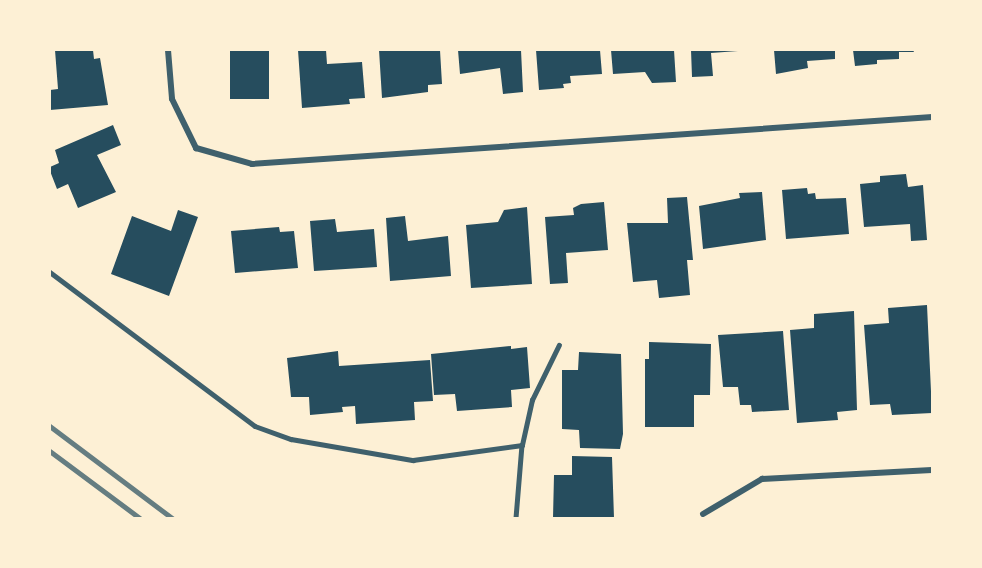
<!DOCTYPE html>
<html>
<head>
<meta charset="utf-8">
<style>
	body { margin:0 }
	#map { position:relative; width:982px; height:568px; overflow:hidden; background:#fdf0d5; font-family:"Source Sans 3",sans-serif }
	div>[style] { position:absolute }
	.building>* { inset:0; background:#264d5e; transform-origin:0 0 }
	.service>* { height:4.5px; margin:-2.25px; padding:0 2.25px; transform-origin:2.25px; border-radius:2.25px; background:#3f606c }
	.minor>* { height:6px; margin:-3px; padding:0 3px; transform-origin:3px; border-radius:3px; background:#3f606c }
	.rail>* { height:4.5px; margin:-2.25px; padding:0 2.25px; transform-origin:2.25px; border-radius:2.25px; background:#657d81 }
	span { translate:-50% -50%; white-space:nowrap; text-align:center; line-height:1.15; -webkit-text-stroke:4.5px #fdf0d5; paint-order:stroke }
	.frame { position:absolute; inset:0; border:51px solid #fdf0d5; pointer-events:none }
</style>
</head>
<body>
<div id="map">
	<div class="building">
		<div style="clip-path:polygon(55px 50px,93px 50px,94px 59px,100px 58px,108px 105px,50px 110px,50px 90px,58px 89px)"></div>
		<div style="left:230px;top:50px;width:39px;height:49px"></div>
		<div style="clip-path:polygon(298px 50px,326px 50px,327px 64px,362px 62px,365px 98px,349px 99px,350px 104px,302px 108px)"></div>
		<div style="clip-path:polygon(379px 50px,440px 50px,442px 84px,428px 85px,428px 92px,382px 98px)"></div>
		<div style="clip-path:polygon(458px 50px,521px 50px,523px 92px,503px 94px,500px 68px,460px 74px)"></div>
		<div style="clip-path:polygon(536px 50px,600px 50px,602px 74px,570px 76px,571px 83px,563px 84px,564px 88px,539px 90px)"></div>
		<div style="clip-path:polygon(611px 50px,674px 50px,676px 82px,652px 83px,645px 72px,613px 74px)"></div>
		<div style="clip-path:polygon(691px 50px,738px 50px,738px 51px,711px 53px,713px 76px,692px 77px)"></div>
		<div style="clip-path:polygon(774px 50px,835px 50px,835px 59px,807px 61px,808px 68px,776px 74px)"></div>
		<div style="clip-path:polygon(853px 50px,913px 50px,914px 52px,899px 52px,899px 59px,877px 60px,877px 64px,855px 66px)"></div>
		<div style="clip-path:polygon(113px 125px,121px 145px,97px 155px,116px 192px,78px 208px,68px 184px,57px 189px,50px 171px,50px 167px,59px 163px,55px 150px)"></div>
		<div style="clip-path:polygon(906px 174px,908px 187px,923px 185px,927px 240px,911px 241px,910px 224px,864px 227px,860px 184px,880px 182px,880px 176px)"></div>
		<div style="clip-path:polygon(807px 188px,808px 194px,815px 193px,816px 199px,846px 198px,849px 234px,786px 239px,782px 190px)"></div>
		<div style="clip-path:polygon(762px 192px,766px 240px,703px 249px,699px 206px,740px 198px,739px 193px)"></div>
		<div style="clip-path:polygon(687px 197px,693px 260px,687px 260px,690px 295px,659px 298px,657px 280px,633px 282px,627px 223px,668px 223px,667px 198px)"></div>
		<div style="clip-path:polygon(604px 202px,608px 250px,566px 253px,568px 283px,550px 284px,545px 217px,574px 215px,573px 208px,581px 204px)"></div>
		<div style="clip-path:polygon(527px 207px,532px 284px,471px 288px,466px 225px,498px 222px,504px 210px)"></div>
		<div style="clip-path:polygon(178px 210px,198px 217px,169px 296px,111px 274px,132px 216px,171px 231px)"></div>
		<div style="clip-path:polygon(405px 216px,408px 241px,448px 236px,451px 276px,390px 281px,386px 218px)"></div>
		<div style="clip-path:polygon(335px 219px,337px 232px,374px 229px,377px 267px,314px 271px,310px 221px)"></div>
		<div style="clip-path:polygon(279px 227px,280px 232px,294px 231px,298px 268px,235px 273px,231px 231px)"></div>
		<div style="clip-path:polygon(927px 305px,932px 413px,892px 415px,890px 404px,870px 405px,864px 325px,889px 323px,888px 308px)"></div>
		<div style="clip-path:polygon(854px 311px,857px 410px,837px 412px,838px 420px,797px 423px,790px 330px,814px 328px,814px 314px)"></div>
		<div style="clip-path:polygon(783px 331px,789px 410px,752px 412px,751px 405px,740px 405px,738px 387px,723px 387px,718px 335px)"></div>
		<div style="clip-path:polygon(649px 342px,711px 344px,710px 395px,694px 395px,694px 427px,645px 427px,645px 359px,649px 359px)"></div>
		<div style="clip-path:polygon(511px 346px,511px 349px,527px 347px,530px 388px,511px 390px,512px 407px,457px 411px,455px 394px,434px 395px,431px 354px)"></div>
		<div style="clip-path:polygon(338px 351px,339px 366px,430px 360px,433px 401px,414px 402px,415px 420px,356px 424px,355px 406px,342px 407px,343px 412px,310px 415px,309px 397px,291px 397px,287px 358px)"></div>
		<div style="clip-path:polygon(579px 352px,621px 354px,623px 434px,620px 449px,580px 448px,579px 430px,562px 429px,562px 370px,578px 370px)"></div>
		<div style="clip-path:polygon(572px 456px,612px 457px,614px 518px,553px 518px,554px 475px,572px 475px)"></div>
	</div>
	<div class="service">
		<div style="left:50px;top:272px;width:256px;rotate:36.9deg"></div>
		<div style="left:255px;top:426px;width:38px;rotate:20deg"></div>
		<div style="left:291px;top:439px;width:124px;rotate:9.8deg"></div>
		<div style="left:413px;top:460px;width:110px;rotate:-7.8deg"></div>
		<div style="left:522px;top:445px;width:73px;rotate:94.7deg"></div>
		<div style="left:522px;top:445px;width:46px;rotate:-77.5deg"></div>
		<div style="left:532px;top:400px;width:61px;rotate:-63.9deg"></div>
	</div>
	<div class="minor">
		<div style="left:168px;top:50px;width:49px;rotate:85.3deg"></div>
		<div style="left:172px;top:99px;width:55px;rotate:63.9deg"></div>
		<div style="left:196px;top:148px;width:58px;rotate:15.9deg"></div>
		<div style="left:252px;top:164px;width:682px;rotate:-3.95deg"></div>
		<div style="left:703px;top:514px;width:69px;rotate:-30.7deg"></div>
		<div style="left:762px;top:479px;width:170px;rotate:-3deg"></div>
	</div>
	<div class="rail">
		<div style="left:50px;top:426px;width:153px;rotate:37deg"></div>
		<div style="left:50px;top:451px;width:112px;rotate:36.7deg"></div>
	</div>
	<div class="frame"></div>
</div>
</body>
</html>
